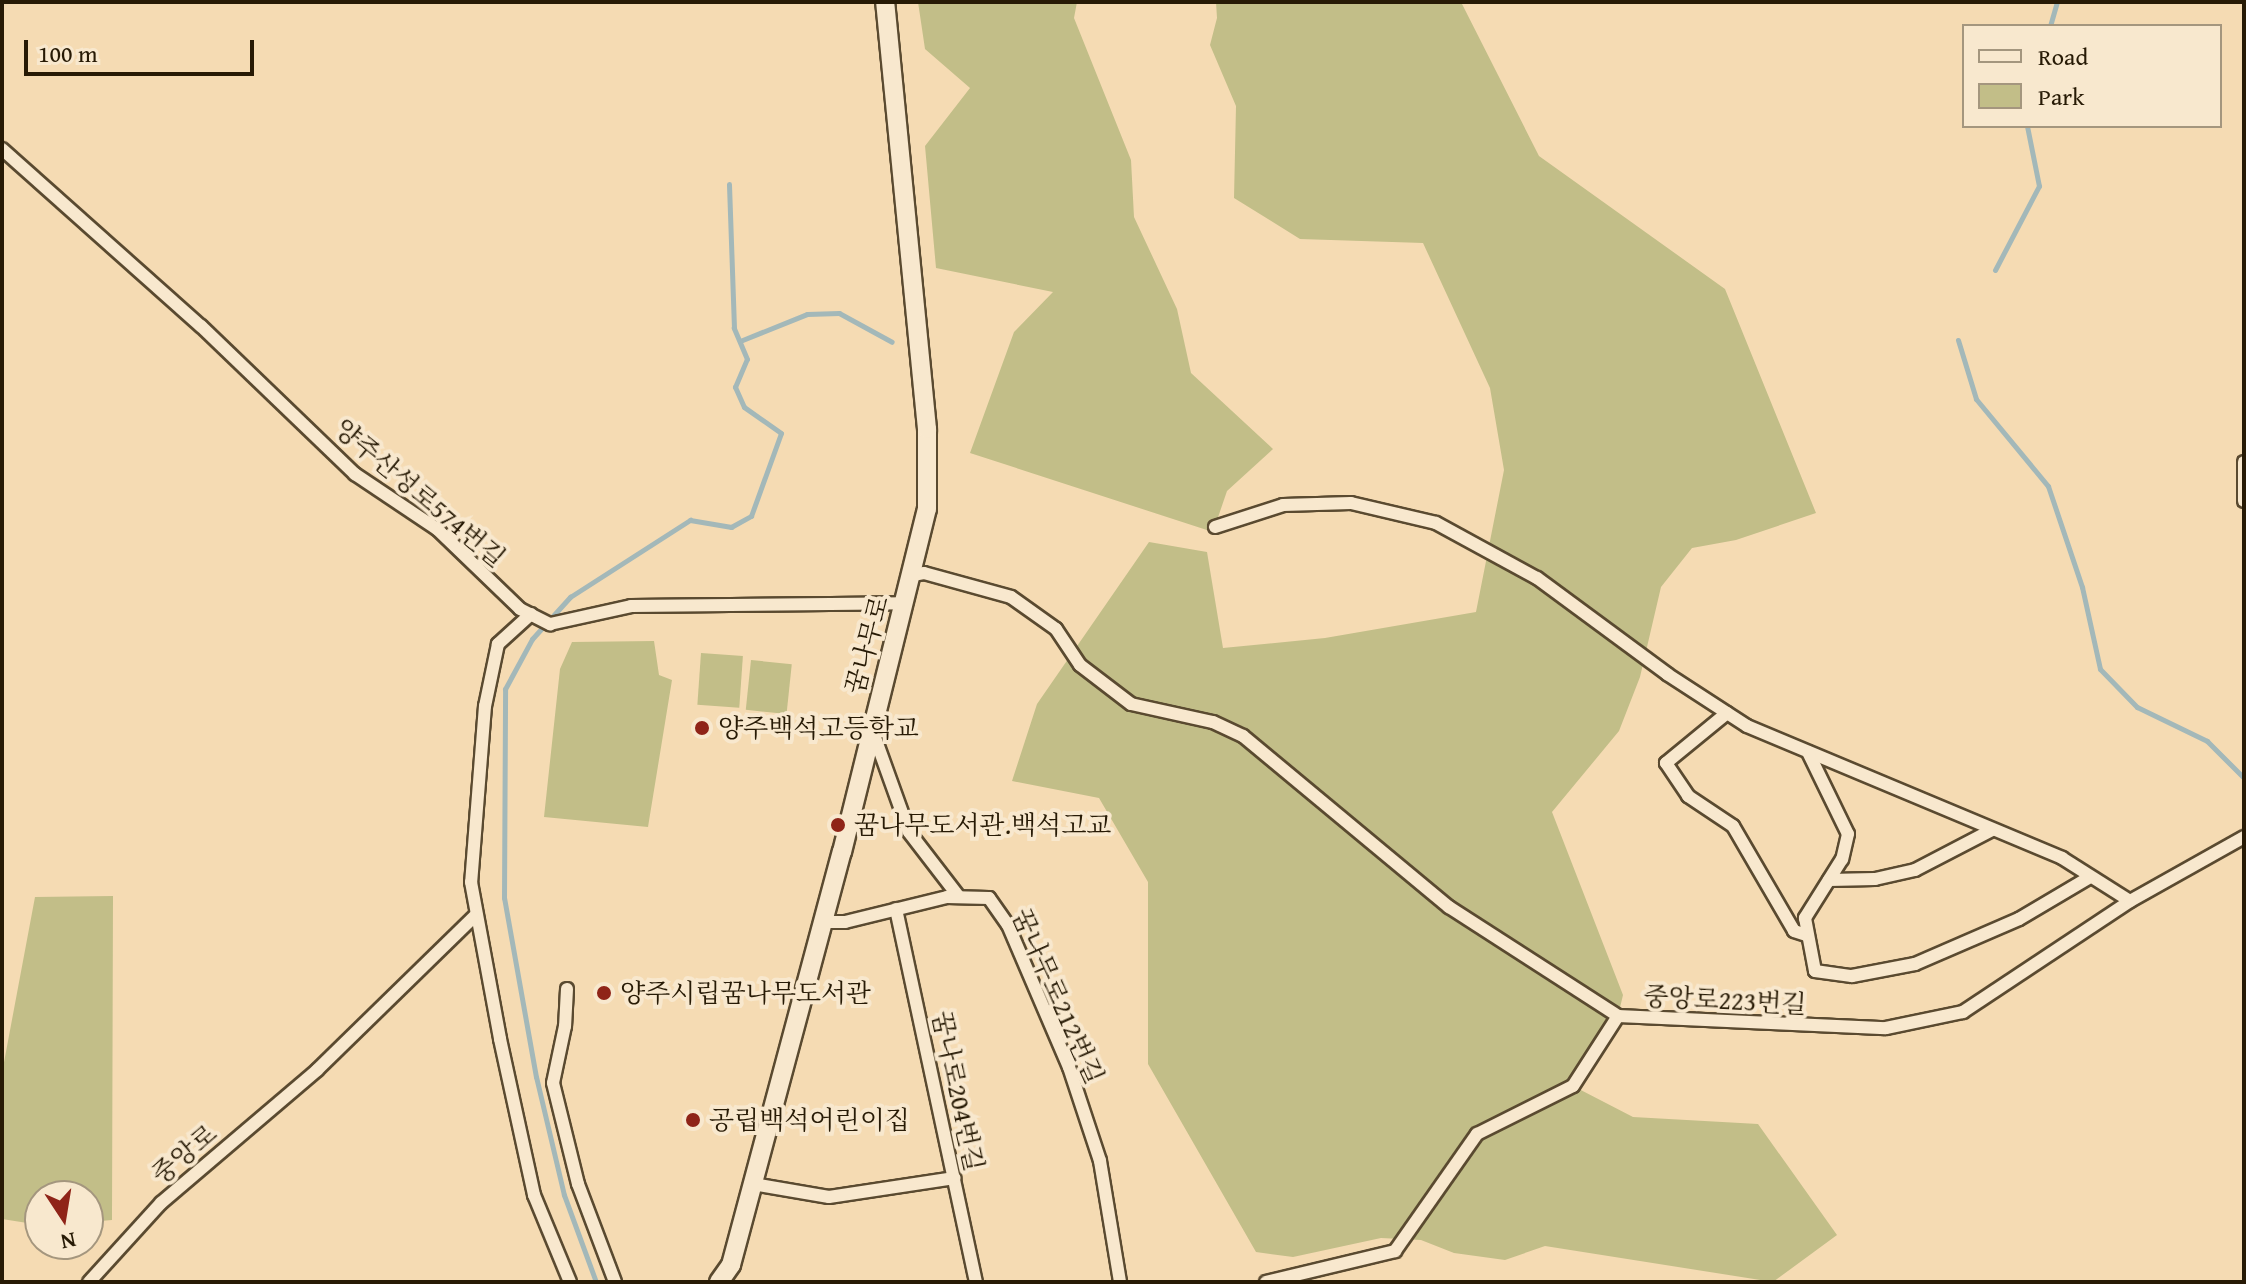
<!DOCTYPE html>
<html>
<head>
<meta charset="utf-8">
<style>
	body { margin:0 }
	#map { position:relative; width:2246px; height:1284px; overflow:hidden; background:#f5dbb3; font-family:"Gentium Book Plus","Noto Serif KR",serif }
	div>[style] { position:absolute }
	.green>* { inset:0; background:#c2be88; transform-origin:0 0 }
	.stream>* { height:5px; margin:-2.5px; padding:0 2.5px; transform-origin:2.5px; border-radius:2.5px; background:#a3b8b9 }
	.roads { filter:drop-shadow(2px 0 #5a4a30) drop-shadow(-2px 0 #5a4a30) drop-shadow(0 2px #5a4a30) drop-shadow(0 -2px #5a4a30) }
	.street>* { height:12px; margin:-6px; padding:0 6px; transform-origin:6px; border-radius:6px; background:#f8e8ce }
	.secondary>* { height:18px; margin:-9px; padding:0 9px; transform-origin:9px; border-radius:9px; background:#f8e8ce }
	.dots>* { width:22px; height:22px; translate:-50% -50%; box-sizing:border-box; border:4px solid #f8e8ce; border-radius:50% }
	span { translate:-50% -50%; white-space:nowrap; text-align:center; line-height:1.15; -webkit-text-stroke:8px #f8e8ce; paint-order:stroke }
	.street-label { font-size:26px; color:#271a05 }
	.poi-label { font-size:26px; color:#271a05 }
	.left { translate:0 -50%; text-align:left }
	.frame { position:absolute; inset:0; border:4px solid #271a05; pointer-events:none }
	.legend { position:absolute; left:1962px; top:24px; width:260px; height:104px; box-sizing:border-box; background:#f8e8ce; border:2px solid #a4967e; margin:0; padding:10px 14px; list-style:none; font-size:24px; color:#271a05 }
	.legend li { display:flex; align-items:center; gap:16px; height:40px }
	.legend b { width:40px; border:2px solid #a4967e }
	.north { position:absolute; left:24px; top:1180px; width:80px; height:80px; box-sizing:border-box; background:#f8e8ce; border:2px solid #a4967e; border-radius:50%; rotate:168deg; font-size:22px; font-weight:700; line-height:32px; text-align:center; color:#271a05 }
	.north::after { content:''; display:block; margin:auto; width:28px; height:36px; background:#8f2418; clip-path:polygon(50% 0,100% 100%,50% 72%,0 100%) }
	.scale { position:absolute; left:24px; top:40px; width:230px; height:36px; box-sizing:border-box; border:4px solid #271a05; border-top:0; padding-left:10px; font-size:24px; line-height:28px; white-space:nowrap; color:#271a05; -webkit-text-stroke:6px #f8e8ce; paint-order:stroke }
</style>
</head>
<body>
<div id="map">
	<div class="green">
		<div style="clip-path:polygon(918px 2px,1077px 2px,1074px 18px,1131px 160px,1134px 217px,1177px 309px,1191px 373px,1273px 449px,1227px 491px,1213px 532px,970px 453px,1014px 332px,1053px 292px,936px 268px,925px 146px,970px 88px,925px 49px)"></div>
		<div style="clip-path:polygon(1216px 2px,1461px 2px,1539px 156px,1725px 289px,1816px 513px,1736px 540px,1692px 548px,1661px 587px,1640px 677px,1619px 731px,1552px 812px,1623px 995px,1618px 1016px,1573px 1086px,1633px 1117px,1758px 1124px,1837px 1235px,1773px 1282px,1545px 1246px,1505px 1260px,1454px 1253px,1421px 1240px,1381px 1238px,1293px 1257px,1256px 1252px,1148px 1064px,1148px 882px,1099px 798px,1012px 781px,1037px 704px,1149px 542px,1207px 552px,1223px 648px,1325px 638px,1476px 612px,1504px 470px,1490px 388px,1423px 243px,1300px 239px,1234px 198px,1236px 106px,1210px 45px,1217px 18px)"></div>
		<div style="clip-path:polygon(654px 641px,659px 675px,672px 680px,648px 827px,544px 817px,560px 669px,572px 642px)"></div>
		<div style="left:701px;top:653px;width:42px;height:52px;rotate:4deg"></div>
		<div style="left:751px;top:660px;width:41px;height:50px;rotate:6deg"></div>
		<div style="clip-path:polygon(113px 896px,112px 1220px,88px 1222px,88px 1196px,40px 1196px,40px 1225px,2px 1219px,2px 1073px,35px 897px)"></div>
	</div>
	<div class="stream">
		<div style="left:2050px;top:26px;width:25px;rotate:-74deg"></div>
		<div style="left:1995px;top:270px;width:95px;rotate:-62.4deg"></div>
		<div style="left:2039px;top:186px;width:61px;rotate:-101.3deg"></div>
		<div style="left:1958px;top:340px;width:62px;rotate:73deg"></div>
		<div style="left:1976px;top:399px;width:113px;rotate:50.4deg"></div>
		<div style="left:2048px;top:486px;width:107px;rotate:71.4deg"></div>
		<div style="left:2082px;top:587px;width:84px;rotate:77.6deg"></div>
		<div style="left:2100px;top:669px;width:53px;rotate:45.8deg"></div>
		<div style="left:2137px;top:707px;width:78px;rotate:25.9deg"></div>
		<div style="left:2207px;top:741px;width:52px;rotate:45deg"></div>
		<div style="left:740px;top:341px;width:72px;rotate:-21.9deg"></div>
		<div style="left:807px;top:314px;width:32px;rotate:-2deg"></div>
		<div style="left:839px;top:313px;width:60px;rotate:28.7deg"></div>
		<div style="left:596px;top:1282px;width:93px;rotate:-110.2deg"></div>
		<div style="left:564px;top:1195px;width:121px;rotate:-103.3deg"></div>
		<div style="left:536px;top:1077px;width:182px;rotate:-100.1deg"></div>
		<div style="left:504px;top:898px;width:209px;rotate:-89.7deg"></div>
		<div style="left:505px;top:689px;width:57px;rotate:-61.6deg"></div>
		<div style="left:532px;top:639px;width:57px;rotate:-47.9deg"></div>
		<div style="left:570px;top:597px;width:143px;rotate:-32.7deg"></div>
		<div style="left:690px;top:520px;width:42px;rotate:9.7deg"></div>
		<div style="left:731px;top:527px;width:23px;rotate:-29deg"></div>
		<div style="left:751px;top:516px;width:88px;rotate:-70.1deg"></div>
		<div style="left:781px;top:433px;width:45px;rotate:-144.9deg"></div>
		<div style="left:744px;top:407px;width:22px;rotate:-114deg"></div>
		<div style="left:735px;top:387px;width:30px;rotate:-67deg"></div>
		<div style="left:747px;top:359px;width:34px;rotate:-113deg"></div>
		<div style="left:734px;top:328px;width:144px;rotate:-92deg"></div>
	</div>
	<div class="roads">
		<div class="street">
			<div style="left:2px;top:149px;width:266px;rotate:41.7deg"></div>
			<div style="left:201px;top:326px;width:214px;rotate:43.9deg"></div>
			<div style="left:355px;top:474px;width:99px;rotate:33.9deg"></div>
			<div style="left:437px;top:529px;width:115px;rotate:43.9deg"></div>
			<div style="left:520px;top:609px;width:34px;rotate:27deg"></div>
			<div style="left:550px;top:624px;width:83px;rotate:-12.5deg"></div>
			<div style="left:631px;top:606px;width:274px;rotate:-0.6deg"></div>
			<div style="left:2244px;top:462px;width:39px;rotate:90deg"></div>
			<div style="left:1215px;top:527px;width:71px;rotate:-17.9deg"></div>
			<div style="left:1283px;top:505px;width:68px;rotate:-1.7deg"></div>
			<div style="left:1351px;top:503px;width:87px;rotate:13.2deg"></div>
			<div style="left:1436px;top:523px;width:115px;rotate:28.6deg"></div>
			<div style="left:1537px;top:578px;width:162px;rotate:36.4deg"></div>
			<div style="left:1667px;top:674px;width:95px;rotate:33deg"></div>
			<div style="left:1747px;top:726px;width:342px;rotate:22.7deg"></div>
			<div style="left:2062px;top:858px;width:80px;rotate:32.3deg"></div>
			<div style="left:913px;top:575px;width:11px;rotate:-10deg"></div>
			<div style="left:924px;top:573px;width:90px;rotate:15.4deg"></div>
			<div style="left:1011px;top:597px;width:55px;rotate:35.4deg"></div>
			<div style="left:1056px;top:629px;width:43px;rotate:56.3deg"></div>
			<div style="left:1080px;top:665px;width:64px;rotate:37.4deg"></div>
			<div style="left:1131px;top:704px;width:84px;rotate:12.4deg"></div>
			<div style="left:1213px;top:722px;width:33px;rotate:25deg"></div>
			<div style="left:1243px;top:736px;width:268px;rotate:39.7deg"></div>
			<div style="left:1449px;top:907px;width:201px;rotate:32.8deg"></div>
			<div style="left:531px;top:614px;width:45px;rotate:137.7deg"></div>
			<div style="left:498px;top:644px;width:63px;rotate:101.8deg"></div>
			<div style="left:485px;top:706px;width:177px;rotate:94.5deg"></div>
			<div style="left:471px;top:882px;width:160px;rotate:79.5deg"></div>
			<div style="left:500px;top:1039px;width:160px;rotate:77.7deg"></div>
			<div style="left:534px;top:1195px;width:94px;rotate:67.5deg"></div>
			<div style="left:1727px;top:713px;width:79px;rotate:140.7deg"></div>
			<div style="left:1666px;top:763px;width:40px;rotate:56deg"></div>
			<div style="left:1688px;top:796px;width:54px;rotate:33.7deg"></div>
			<div style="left:1733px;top:826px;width:121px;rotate:59.8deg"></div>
			<div style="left:1794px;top:931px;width:13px;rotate:18deg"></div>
			<div style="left:873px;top:732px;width:106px;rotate:70.2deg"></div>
			<div style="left:909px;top:832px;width:82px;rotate:52.4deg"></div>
			<div style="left:1808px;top:752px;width:91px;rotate:64deg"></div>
			<div style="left:1848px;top:834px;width:26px;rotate:103deg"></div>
			<div style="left:1842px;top:859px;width:70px;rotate:122.1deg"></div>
			<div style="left:1805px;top:918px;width:54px;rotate:79.3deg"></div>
			<div style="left:1815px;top:971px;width:37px;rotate:8deg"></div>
			<div style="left:1852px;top:976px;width:64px;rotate:-10.8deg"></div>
			<div style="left:1915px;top:964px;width:113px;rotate:-23.4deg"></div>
			<div style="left:2019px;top:919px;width:82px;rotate:-30.6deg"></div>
			<div style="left:1829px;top:880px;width:46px;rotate:-1.2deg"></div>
			<div style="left:1875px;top:879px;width:41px;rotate:-12.7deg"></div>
			<div style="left:1915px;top:870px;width:87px;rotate:-27.5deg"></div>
			<div style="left:896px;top:909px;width:381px;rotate:77.9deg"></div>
			<div style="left:822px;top:922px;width:23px"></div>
			<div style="left:845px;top:922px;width:105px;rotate:-13.8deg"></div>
			<div style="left:947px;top:897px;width:42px;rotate:1.4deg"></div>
			<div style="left:989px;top:898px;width:33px;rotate:55deg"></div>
			<div style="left:1008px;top:925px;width:155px;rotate:66.8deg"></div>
			<div style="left:1069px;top:1067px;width:99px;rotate:71.7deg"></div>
			<div style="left:1100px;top:1161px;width:123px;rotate:80.6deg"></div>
			<div style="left:567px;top:989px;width:37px;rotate:93deg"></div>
			<div style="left:565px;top:1026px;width:58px;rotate:101.9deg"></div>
			<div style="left:553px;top:1083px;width:104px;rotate:76.1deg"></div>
			<div style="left:578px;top:1184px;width:105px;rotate:69.3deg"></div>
			<div style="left:753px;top:1184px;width:77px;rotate:9.7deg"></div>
			<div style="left:829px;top:1197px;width:127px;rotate:-8.6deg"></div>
			<div style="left:89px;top:1282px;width:107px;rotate:-47.7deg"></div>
			<div style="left:161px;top:1203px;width:205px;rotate:-40.4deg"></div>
			<div style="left:317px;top:1070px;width:222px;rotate:-44.3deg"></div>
			<div style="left:1266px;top:1282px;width:133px;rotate:-13.5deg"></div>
			<div style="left:1395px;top:1251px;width:143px;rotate:-55deg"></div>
			<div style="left:1477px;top:1134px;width:107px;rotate:-26.6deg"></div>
			<div style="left:1573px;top:1086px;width:83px;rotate:-57.3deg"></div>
			<div style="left:1618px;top:1016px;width:268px;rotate:2.6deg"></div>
			<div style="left:1886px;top:1028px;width:79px;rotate:-11.7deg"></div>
			<div style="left:1963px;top:1012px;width:201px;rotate:-33.6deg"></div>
			<div style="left:2130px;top:901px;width:131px;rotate:-29.3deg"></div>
		</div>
		<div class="secondary">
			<div style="left:719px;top:1282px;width:21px;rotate:-55deg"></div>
			<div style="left:731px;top:1265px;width:428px;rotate:-75deg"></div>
			<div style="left:842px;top:852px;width:353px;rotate:-76.1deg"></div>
			<div style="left:927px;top:509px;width:80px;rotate:-90deg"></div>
			<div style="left:927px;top:429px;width:429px;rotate:-95.6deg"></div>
		</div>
	</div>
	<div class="dots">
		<div style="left:702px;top:728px;background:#8f2418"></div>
		<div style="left:838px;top:825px;background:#8f2418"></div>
		<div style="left:604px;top:993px;background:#8f2418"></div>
		<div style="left:693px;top:1120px;background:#8f2418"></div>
	</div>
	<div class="street-label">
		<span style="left:420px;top:493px;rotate:40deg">양주산성로574번길</span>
		<span style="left:867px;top:645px;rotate:-75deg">꿈나무로</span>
		<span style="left:1058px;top:996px;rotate:66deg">꿈나무로212번길</span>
		<span style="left:1725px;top:1000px;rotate:3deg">중앙로223번길</span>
		<span style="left:958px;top:1091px;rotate:78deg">꿈나로204번길</span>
		<span style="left:184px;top:1154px;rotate:-40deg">중앙로</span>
	</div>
	<div class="poi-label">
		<span class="left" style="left:718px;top:728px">양주백석고등학교</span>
		<span class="left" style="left:854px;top:825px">꿈나무도서관.백석고교</span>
		<span class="left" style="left:620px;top:993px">양주시립꿈나무도서관</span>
		<span class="left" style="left:709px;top:1120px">공립백석어린이집</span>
	</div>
	<div class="frame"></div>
	<ul class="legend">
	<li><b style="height:10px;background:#f8e8ce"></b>Road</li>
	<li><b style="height:22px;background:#c2be88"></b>Park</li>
	</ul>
	<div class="north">N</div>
	<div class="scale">100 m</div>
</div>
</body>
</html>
